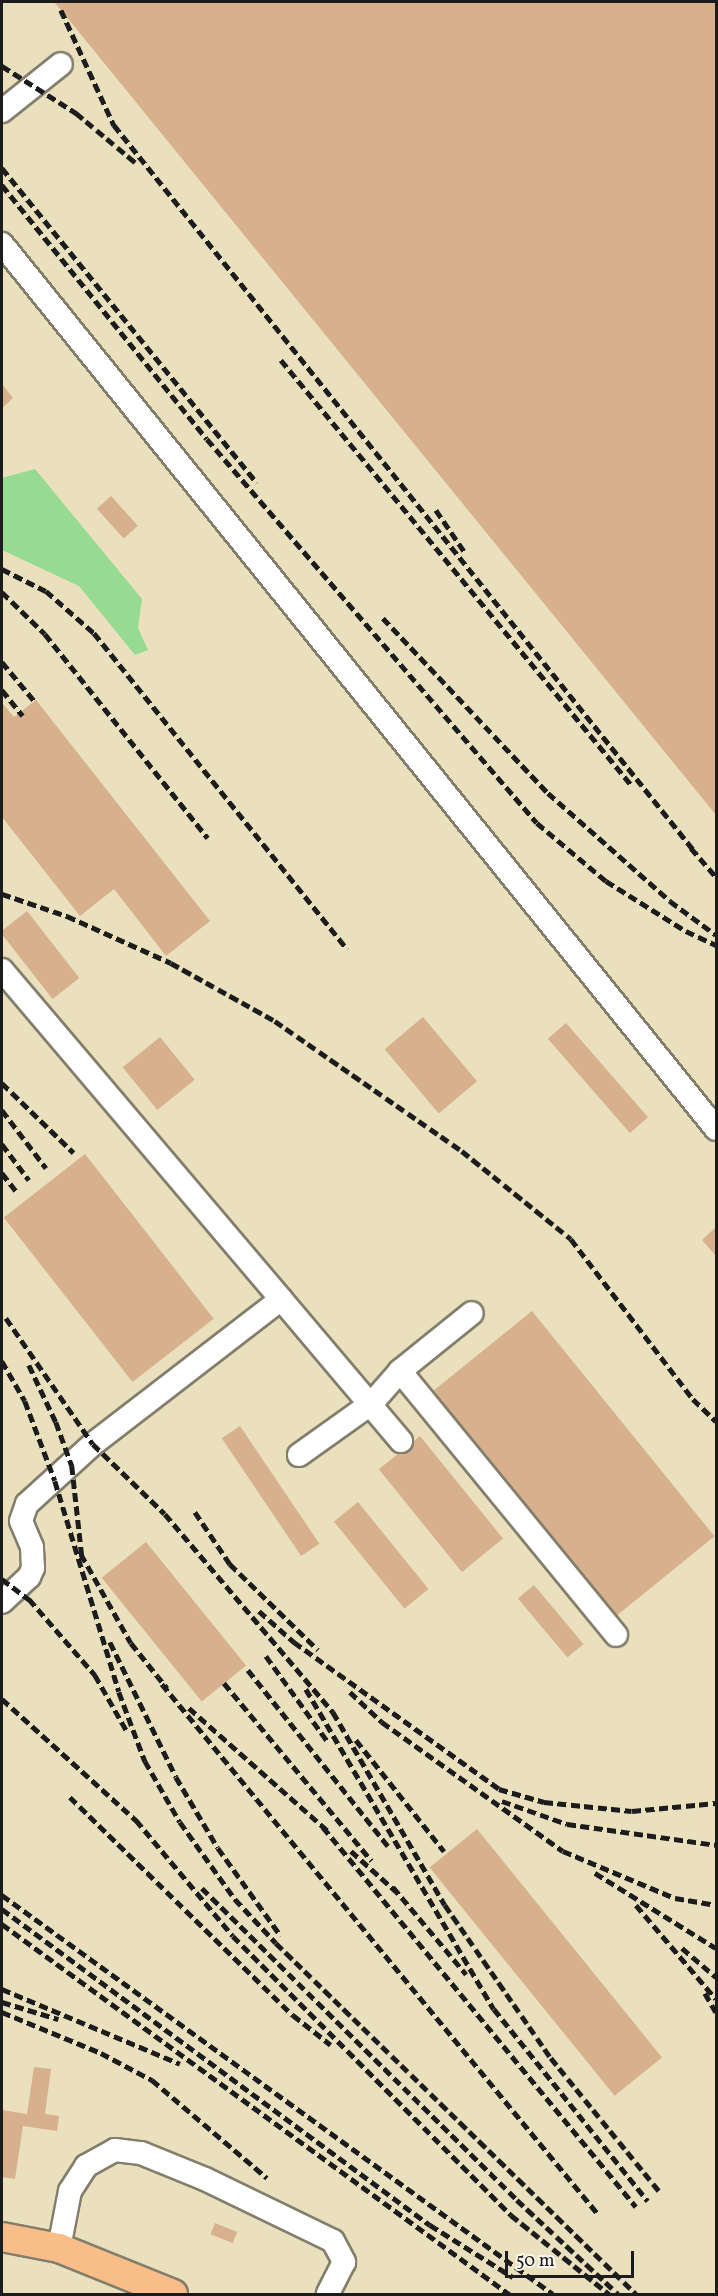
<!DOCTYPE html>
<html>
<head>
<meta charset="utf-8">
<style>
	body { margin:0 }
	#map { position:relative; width:718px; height:2296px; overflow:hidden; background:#eae0bd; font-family:Vollkorn,serif }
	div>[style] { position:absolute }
	.green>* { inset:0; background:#97da92 }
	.building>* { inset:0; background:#d7b08e; transform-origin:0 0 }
	.roads { filter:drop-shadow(2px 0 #837e6c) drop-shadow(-2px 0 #837e6c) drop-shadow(0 2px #837e6c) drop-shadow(0 -2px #837e6c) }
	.minor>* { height:22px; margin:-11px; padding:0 11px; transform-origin:11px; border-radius:11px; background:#fff }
	.major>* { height:28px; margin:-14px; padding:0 14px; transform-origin:14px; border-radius:14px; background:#f8bd88 }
	.rail>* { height:4.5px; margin-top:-2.25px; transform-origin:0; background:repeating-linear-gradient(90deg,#1c1c1c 0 9px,transparent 0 13.5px) }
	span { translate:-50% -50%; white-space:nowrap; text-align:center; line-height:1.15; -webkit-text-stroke:5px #fbf7ec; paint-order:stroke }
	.frame { position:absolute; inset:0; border:3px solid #1c1c1c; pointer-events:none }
	.scale { position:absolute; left:505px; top:2251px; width:129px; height:27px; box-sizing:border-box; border:3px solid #1c1c1c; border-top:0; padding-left:8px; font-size:18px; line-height:21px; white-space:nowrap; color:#1c1c1c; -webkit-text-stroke:4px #fbf7ec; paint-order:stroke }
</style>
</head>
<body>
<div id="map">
	<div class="green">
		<div style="clip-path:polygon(35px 469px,142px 599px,138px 628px,148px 650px,135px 655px,79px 586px,2px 550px,2px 478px)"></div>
	</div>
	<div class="building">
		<div style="clip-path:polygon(54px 2px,716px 2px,716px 815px,61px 10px)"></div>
		<div style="clip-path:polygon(2px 384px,13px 398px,2px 408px)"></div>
		<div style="left:111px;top:496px;width:40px;height:19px;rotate:48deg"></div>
		<div style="clip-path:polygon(36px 700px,210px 921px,166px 956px,114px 889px,80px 916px,2px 817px,2px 703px,14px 717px)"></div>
		<div style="left:27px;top:911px;width:85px;height:34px;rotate:52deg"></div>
		<div style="left:423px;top:1017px;width:84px;height:50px;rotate:50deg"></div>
		<div style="left:566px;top:1023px;width:125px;height:24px;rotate:49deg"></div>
		<div style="left:160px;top:1037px;width:55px;height:48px;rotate:51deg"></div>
		<div style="left:85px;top:1154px;width:209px;height:103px;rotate:52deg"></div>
		<div style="clip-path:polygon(716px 1227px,716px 1256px,702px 1240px)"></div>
		<div style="left:532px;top:1311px;width:290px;height:128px;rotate:51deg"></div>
		<div style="left:240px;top:1426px;width:142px;height:22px;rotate:56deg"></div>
		<div style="left:420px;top:1436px;width:132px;height:53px;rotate:51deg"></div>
		<div style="left:358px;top:1502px;width:112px;height:31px;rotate:51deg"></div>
		<div style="left:146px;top:1542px;width:159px;height:57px;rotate:51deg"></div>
		<div style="left:534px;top:1585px;width:77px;height:21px;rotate:50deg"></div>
		<div style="left:477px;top:1829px;width:294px;height:61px;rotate:51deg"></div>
		<div style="clip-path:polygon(34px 2067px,51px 2069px,45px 2114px,59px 2116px,57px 2131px,23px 2126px,15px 2179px,2px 2177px,2px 2110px,27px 2114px)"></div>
		<div style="left:215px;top:2223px;width:24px;height:12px;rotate:22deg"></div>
	</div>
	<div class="roads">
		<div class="minor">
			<div style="left:2px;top:111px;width:75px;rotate:-38.5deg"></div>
			<div style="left:2px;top:244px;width:1137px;rotate:51.1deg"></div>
			<div style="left:2px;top:970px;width:431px;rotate:49.7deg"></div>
			<div style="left:400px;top:1371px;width:341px;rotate:50.7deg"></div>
			<div style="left:299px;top:1455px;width:90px;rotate:-35.5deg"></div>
			<div style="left:372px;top:1403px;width:43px;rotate:-48.8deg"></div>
			<div style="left:400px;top:1371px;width:92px;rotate:-38.9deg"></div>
			<div style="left:2px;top:1602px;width:37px;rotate:-43deg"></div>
			<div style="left:29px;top:1577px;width:10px;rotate:-66deg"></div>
			<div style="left:33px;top:1568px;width:21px;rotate:-93deg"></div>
			<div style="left:32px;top:1547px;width:28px;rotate:-113deg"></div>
			<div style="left:21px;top:1521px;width:18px;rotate:-71deg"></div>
			<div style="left:27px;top:1504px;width:89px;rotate:-42.3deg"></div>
			<div style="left:93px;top:1444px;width:237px;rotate:-37.6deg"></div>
			<div style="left:281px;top:1299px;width:186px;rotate:49.8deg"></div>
			<div style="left:59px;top:2248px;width:58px;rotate:-79.1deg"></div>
			<div style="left:70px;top:2191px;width:30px;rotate:-57deg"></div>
			<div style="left:86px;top:2166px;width:33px;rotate:-29deg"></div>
			<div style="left:115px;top:2150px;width:26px;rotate:7deg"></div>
			<div style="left:141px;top:2153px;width:69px;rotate:22.1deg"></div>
			<div style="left:205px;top:2179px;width:142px;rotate:25.8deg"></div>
			<div style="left:333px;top:2241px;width:24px;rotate:62deg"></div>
			<div style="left:344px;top:2262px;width:36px;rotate:117deg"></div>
		</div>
		<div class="major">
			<div style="left:2px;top:2237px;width:58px;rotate:10.9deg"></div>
			<div style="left:59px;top:2248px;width:123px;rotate:22deg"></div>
		</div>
	</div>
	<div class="rail">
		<div style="left:61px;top:10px;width:127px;rotate:65.3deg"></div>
		<div style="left:114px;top:125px;width:932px;rotate:51.36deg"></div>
		<div style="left:2px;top:66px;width:88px;rotate:32.4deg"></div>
		<div style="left:76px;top:113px;width:78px;rotate:39.8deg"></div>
		<div style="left:2px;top:168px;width:405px;rotate:51deg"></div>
		<div style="left:2px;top:185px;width:326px;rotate:51.1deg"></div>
		<div style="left:207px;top:439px;width:506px;rotate:49.33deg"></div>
		<div style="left:537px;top:823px;width:90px;rotate:40deg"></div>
		<div style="left:606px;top:881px;width:94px;rotate:32deg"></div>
		<div style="left:686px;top:931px;width:33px;rotate:25deg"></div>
		<div style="left:281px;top:360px;width:553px;rotate:50.5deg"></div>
		<div style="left:436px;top:510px;width:50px;rotate:55.7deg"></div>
		<div style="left:2px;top:569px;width:49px;rotate:26.6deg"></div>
		<div style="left:46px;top:591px;width:64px;rotate:41.2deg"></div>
		<div style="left:94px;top:633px;width:405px;rotate:51.3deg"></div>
		<div style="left:2px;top:592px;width:60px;rotate:44.3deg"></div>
		<div style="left:45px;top:634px;width:261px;rotate:51.4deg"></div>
		<div style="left:383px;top:618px;width:241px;rotate:46.7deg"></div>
		<div style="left:548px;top:793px;width:163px;rotate:41.5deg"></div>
		<div style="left:670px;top:901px;width:57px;rotate:36.5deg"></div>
		<div style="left:2px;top:662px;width:53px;rotate:50.3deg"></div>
		<div style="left:2px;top:690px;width:33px;rotate:51deg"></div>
		<div style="left:691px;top:848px;width:38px;rotate:49deg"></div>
		<div style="left:2px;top:894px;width:69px;rotate:18.7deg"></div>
		<div style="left:67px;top:916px;width:114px;rotate:24.3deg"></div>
		<div style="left:171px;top:963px;width:119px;rotate:29.1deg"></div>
		<div style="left:275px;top:1021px;width:228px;rotate:34.8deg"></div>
		<div style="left:462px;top:1151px;width:140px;rotate:38.9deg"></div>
		<div style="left:571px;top:1239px;width:201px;rotate:52.7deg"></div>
		<div style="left:693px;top:1399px;width:32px;rotate:44deg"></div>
		<div style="left:2px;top:1083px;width:100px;rotate:44.2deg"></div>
		<div style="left:2px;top:1110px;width:73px;rotate:52.8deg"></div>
		<div style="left:2px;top:1144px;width:45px;rotate:53.1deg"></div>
		<div style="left:2px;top:1173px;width:23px;rotate:52deg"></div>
		<div style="left:6px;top:1318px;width:153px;rotate:55.4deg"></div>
		<div style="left:93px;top:1444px;width:100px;rotate:44.2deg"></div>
		<div style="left:165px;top:1514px;width:260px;rotate:49.7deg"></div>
		<div style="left:333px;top:1712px;width:223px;rotate:59.9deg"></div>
		<div style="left:445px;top:1905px;width:186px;rotate:55.3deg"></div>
		<div style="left:551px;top:2058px;width:171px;rotate:50.9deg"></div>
		<div style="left:2px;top:1361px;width:46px;rotate:60.1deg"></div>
		<div style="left:25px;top:1401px;width:85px;rotate:69.4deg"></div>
		<div style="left:55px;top:1481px;width:220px;rotate:73.1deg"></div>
		<div style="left:119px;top:1692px;width:74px;rotate:69.4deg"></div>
		<div style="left:145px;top:1761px;width:70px;rotate:60.2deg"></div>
		<div style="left:180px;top:1822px;width:95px;rotate:54.5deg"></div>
		<div style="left:235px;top:1899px;width:60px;rotate:47deg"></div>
		<div style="left:276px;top:1943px;width:503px;rotate:44.27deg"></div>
		<div style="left:29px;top:1365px;width:63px;rotate:64.7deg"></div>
		<div style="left:56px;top:1422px;width:47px;rotate:70deg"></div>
		<div style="left:72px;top:1466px;width:91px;rotate:83.7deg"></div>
		<div style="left:195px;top:1512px;width:63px;rotate:56.1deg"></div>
		<div style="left:230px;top:1564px;width:123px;rotate:44.3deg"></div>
		<div style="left:81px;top:1554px;width:102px;rotate:60.7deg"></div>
		<div style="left:131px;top:1643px;width:58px;rotate:51.3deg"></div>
		<div style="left:2px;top:1579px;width:34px;rotate:37deg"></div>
		<div style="left:29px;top:1599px;width:101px;rotate:49deg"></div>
		<div style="left:95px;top:1675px;width:67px;rotate:60.4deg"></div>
		<div style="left:259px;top:1611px;width:47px;rotate:41.5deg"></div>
		<div style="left:294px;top:1642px;width:252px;rotate:35.6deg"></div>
		<div style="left:499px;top:1789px;width:47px;rotate:16.1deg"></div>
		<div style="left:544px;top:1802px;width:88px;rotate:5.8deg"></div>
		<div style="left:632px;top:1811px;width:84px;rotate:-5.4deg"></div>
		<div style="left:110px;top:1642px;width:150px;rotate:63.9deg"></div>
		<div style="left:176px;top:1777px;width:82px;rotate:59.4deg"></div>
		<div style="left:218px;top:1848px;width:108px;rotate:54.4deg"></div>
		<div style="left:266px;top:1656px;width:106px;rotate:54.2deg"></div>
		<div style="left:248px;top:1670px;width:225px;rotate:51.5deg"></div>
		<div style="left:224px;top:1683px;width:231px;rotate:50.3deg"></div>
		<div style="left:162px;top:1684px;width:686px;rotate:50.56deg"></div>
		<div style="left:306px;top:1689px;width:371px;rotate:59.6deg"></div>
		<div style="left:494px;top:2009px;width:246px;rotate:51.3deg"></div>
		<div style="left:350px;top:1692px;width:44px;rotate:43.2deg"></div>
		<div style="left:382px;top:1722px;width:222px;rotate:35.5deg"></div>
		<div style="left:563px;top:1851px;width:121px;rotate:22.8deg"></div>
		<div style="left:675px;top:1898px;width:42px;rotate:9.7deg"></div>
		<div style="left:2px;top:1699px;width:181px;rotate:42.1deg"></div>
		<div style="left:136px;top:1820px;width:151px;rotate:50.1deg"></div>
		<div style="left:233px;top:1936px;width:394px;rotate:45.1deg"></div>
		<div style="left:511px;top:2215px;width:126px;rotate:38.9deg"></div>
		<div style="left:189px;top:1708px;width:186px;rotate:41.5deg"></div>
		<div style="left:356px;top:1740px;width:142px;rotate:51.6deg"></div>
		<div style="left:70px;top:1797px;width:312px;rotate:44.4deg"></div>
		<div style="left:293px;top:2015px;width:48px;rotate:38.3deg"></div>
		<div style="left:502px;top:1801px;width:69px;rotate:19.5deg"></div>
		<div style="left:567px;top:1824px;width:150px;rotate:8deg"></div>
		<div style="left:323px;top:1827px;width:492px;rotate:50.5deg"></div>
		<div style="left:351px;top:1851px;width:63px;rotate:41.8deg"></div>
		<div style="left:595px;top:1873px;width:142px;rotate:31.8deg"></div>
		<div style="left:393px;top:1887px;width:114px;rotate:50deg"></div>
		<div style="left:202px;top:1888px;width:443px;rotate:44.7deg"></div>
		<div style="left:517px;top:2200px;width:138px;rotate:42.9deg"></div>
		<div style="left:2px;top:1895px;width:680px;rotate:35.91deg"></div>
		<div style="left:636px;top:1905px;width:123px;rotate:49.6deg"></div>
		<div style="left:2px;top:1909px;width:532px;rotate:36.44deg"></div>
		<div style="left:430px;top:2225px;width:98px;rotate:32.1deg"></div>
		<div style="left:2px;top:1924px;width:628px;rotate:36.12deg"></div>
		<div style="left:682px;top:1948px;width:45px;rotate:40.5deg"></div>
		<div style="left:2px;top:1989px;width:193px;rotate:22.8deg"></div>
		<div style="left:705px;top:1993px;width:22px;rotate:60deg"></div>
		<div style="left:2px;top:2002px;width:59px;rotate:16.9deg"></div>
		<div style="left:2px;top:2012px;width:107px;rotate:22.5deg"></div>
		<div style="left:101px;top:2053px;width:58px;rotate:27.9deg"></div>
		<div style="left:152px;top:2080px;width:151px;rotate:40.4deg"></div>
	</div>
	<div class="frame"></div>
	<div class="scale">50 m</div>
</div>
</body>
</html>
